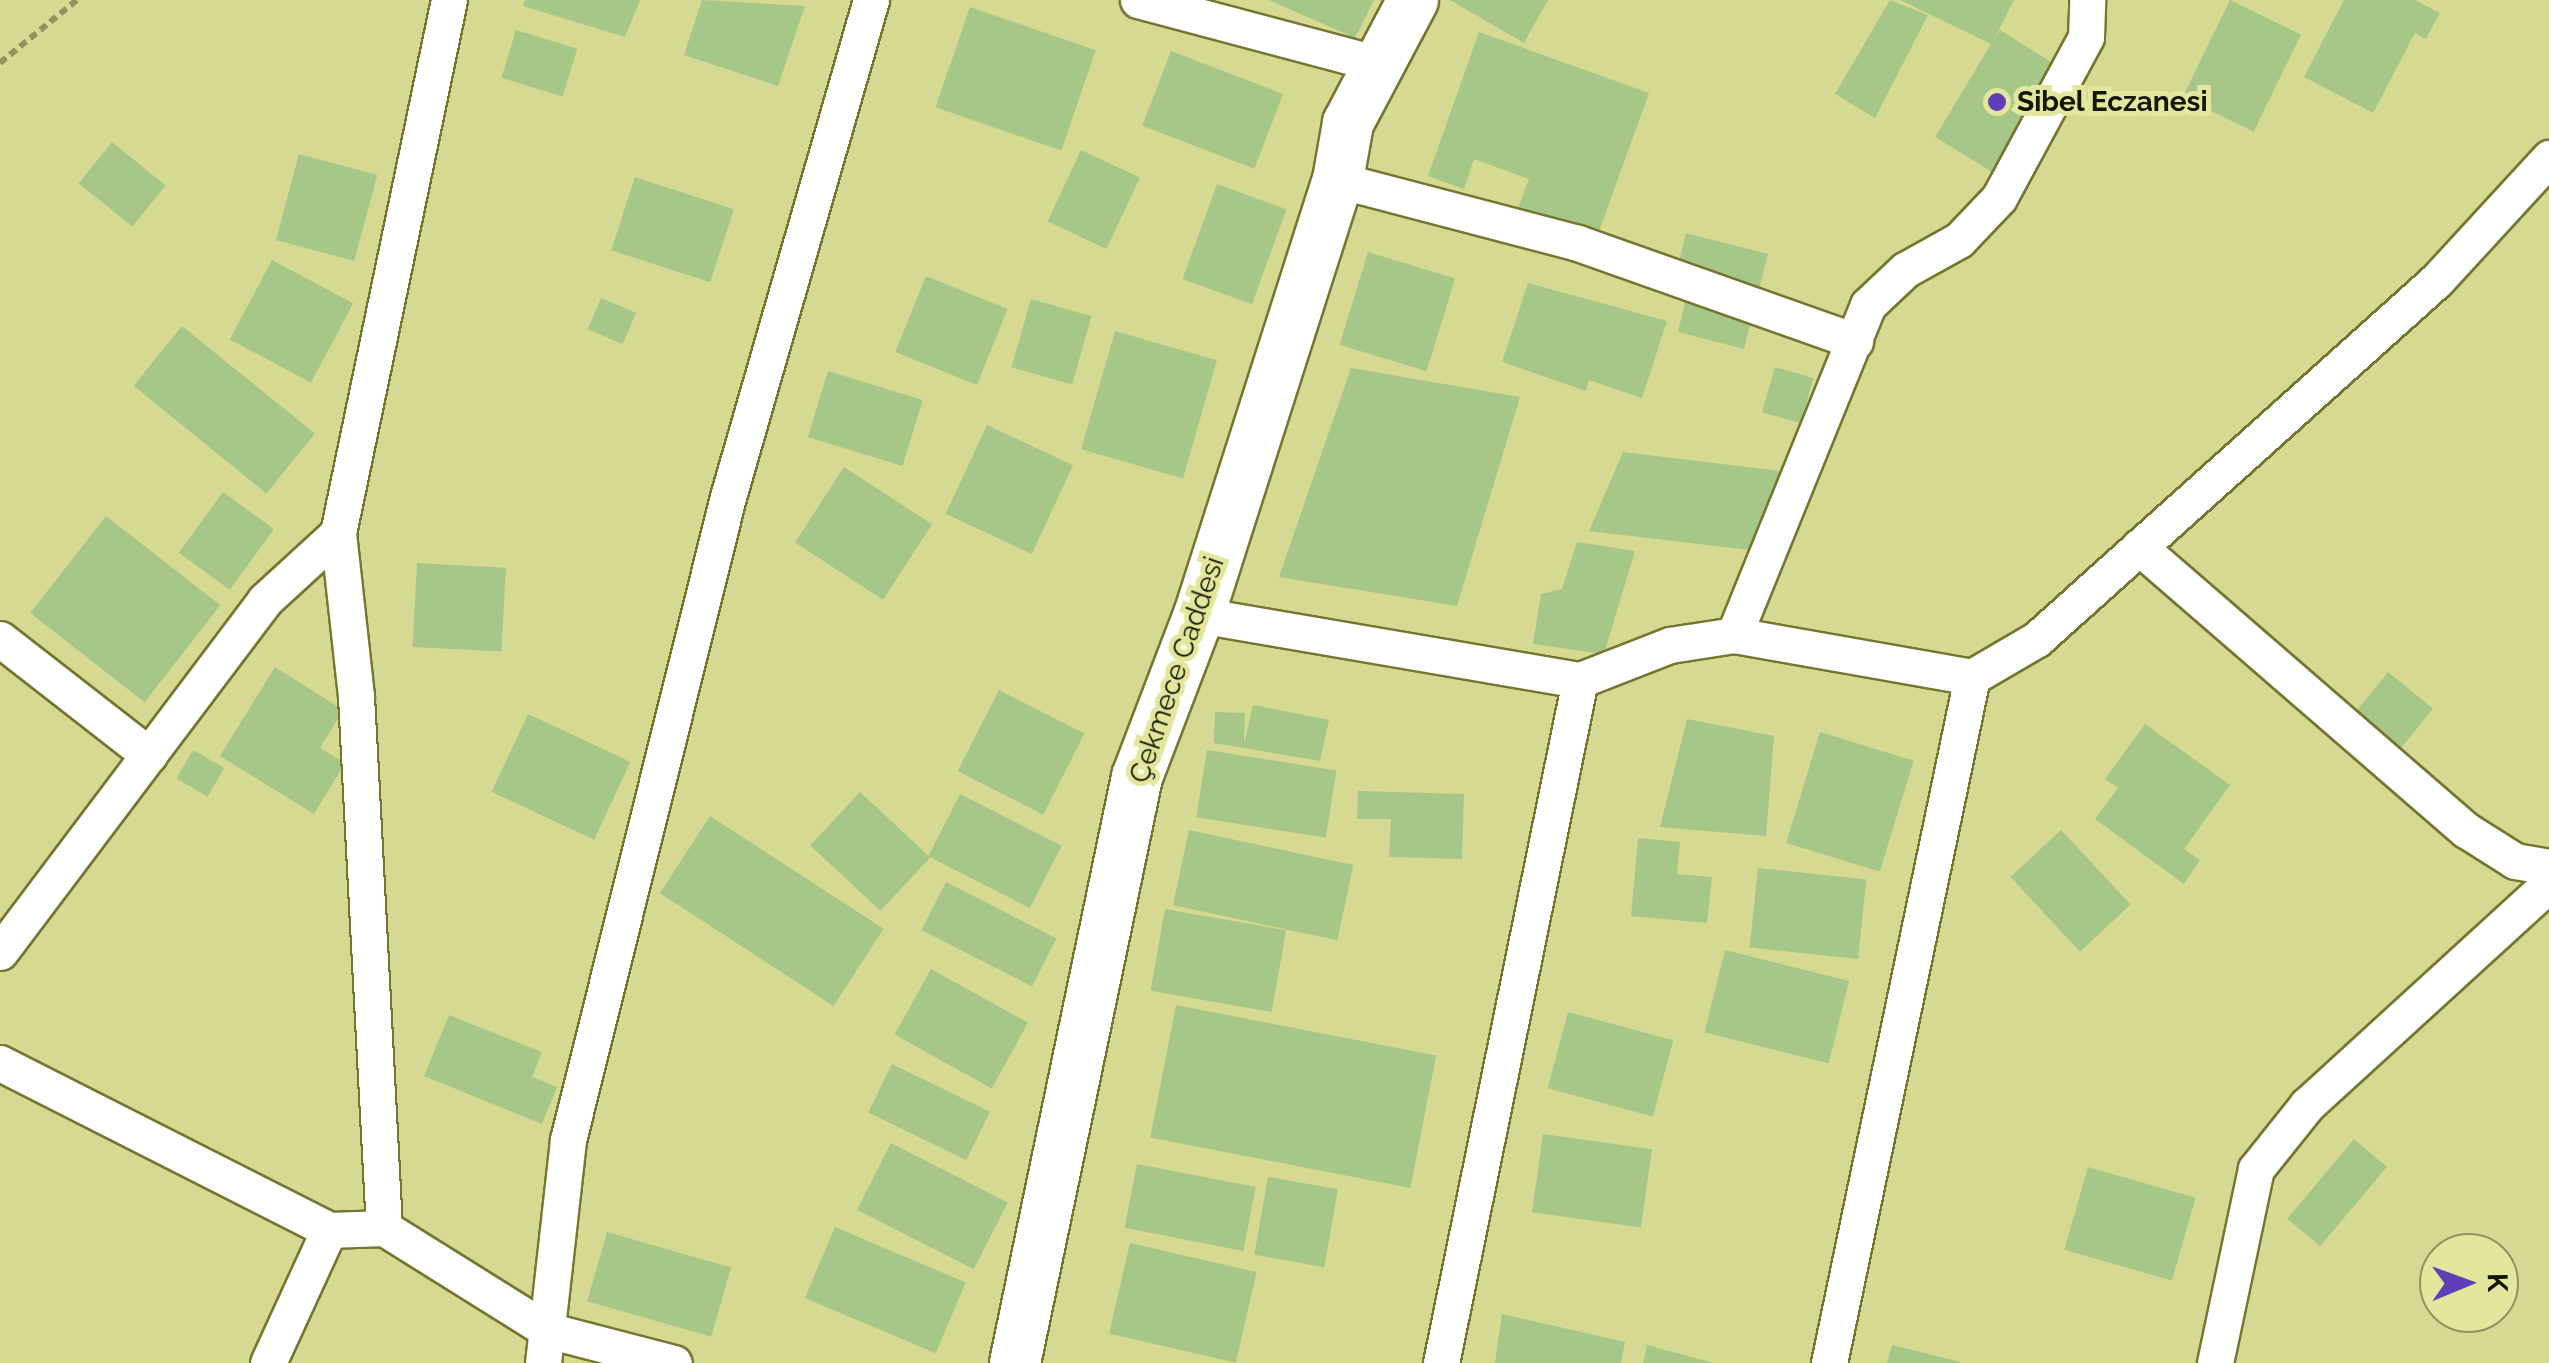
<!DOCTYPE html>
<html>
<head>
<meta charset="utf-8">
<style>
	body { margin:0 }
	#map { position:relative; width:2549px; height:1363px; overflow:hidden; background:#d6d991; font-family:Raleway,sans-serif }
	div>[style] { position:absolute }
	.building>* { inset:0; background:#a7c788; transform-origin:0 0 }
	.path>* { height:6px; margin-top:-3px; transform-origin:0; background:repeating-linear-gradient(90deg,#92945e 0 8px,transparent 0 13px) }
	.roads { filter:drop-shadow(2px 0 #757630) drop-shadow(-2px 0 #757630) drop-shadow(0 2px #757630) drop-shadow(0 -2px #757630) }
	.minor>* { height:35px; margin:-17.5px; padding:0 17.5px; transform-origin:17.5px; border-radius:17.5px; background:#fff }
	.secondary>* { height:50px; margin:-25px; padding:0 25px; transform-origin:25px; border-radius:25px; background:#fff }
	.dots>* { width:28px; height:28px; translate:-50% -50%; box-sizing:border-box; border:5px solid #e3e69d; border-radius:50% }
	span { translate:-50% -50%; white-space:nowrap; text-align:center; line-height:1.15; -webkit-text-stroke:10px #e3e69d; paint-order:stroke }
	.poi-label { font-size:28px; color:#151500; font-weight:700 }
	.left { translate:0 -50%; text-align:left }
	.street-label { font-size:28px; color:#151500 }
	.north { position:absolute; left:2419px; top:1233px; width:100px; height:100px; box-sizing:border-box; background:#e3e69d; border:2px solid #91925e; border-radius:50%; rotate:89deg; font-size:28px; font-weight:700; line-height:40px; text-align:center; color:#151500 }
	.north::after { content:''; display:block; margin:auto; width:35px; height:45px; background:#5f3fb7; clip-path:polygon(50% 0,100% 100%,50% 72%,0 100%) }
</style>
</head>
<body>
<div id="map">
	<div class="building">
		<div style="clip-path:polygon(525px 0,640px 0,625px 37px,523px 6px)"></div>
		<div style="clip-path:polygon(702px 0,805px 6px,778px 86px,684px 55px)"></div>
		<div style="clip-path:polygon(1269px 0,1374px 0,1355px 38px)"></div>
		<div style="clip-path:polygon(1450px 0,1548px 0,1524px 43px)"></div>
		<div style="clip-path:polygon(1890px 0,1928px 15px,1875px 118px,1835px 94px)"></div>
		<div style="clip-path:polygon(1900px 0,2014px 0,1994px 39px,2000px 30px,2059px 67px,1994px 173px,1935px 137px,1991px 44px)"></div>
		<div style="left:2230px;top:0;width:79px;height:108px;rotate:26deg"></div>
		<div style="clip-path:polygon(2344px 0,2415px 0,2440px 13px,2426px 39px,2415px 33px,2373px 113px,2304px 77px)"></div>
		<div style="left:970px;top:7px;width:133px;height:106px;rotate:19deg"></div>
		<div style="left:516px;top:30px;width:64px;height:50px;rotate:17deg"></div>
		<div style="clip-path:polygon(1479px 32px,1649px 93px,1594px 245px,1515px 216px,1529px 179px,1474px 159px,1464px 189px,1428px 176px)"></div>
		<div style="left:1171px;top:51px;width:120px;height:80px;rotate:21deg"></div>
		<div style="left:112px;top:142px;width:69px;height:53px;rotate:39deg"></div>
		<div style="left:1081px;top:150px;width:65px;height:79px;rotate:25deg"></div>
		<div style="left:299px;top:154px;width:81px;height:89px;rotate:15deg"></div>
		<div style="left:635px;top:177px;width:104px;height:77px;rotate:18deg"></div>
		<div style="left:1217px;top:184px;width:74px;height:101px;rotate:20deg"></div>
		<div style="clip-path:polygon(1686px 233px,1768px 254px,1744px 349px,1678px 332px,1686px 298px,1671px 294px)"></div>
		<div style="left:1368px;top:252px;width:91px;height:97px;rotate:17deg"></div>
		<div style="left:272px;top:260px;width:92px;height:90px;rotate:28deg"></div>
		<div style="left:926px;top:276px;width:88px;height:82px;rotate:22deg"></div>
		<div style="clip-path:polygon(1528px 283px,1667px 321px,1642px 398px,1589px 380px,1586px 391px,1502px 362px)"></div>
		<div style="left:601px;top:298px;width:38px;height:34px;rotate:23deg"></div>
		<div style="left:1031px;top:299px;width:63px;height:71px;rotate:16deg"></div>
		<div style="left:182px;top:326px;width:171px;height:77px;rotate:39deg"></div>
		<div style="left:1115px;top:331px;width:106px;height:123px;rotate:16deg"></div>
		<div style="left:1775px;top:367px;width:40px;height:47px;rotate:16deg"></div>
		<div style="clip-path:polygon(1351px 368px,1520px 397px,1457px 606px,1279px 577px)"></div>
		<div style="left:828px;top:371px;width:99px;height:69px;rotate:17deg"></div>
		<div style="left:987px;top:425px;width:95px;height:98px;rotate:25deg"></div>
		<div style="clip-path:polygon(1623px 452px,1781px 471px,1758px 551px,1589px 531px)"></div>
		<div style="left:844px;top:467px;width:105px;height:90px;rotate:33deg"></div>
		<div style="left:223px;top:492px;width:63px;height:75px;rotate:36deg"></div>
		<div style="left:106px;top:516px;width:145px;height:123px;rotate:38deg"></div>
		<div style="clip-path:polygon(1577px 542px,1635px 551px,1604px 654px,1533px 644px,1541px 594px,1562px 589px)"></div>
		<div style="left:417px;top:563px;width:89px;height:84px;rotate:3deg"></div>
		<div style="clip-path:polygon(275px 667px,343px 710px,320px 748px,345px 763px,314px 814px,220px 756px)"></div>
		<div style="left:2388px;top:672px;width:58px;height:59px;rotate:39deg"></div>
		<div style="left:999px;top:690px;width:96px;height:91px;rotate:27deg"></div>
		<div style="clip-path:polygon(1253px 705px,1329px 720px,1320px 761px,1214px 743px,1215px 712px,1245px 713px,1244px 745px)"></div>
		<div style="left:528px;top:714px;width:113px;height:86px;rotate:25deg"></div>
		<div style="clip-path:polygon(1687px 719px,1774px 736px,1766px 836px,1660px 827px)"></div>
		<div style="clip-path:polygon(2145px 724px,2230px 785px,2184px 849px,2200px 860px,2184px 884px,2095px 819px,2118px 788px,2105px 779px)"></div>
		<div style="left:1820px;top:732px;width:98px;height:116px;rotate:17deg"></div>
		<div style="left:193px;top:750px;width:36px;height:33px;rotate:30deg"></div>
		<div style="left:1207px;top:750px;width:131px;height:68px;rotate:9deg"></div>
		<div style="clip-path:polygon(1358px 791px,1464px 794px,1462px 859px,1389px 857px,1391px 819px,1357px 819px)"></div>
		<div style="left:860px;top:792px;width:96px;height:73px;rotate:43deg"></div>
		<div style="left:960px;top:794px;width:114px;height:70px;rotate:27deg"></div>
		<div style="left:710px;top:816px;width:207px;height:92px;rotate:33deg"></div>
		<div style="left:1189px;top:830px;width:168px;height:77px;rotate:12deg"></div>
		<div style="left:2061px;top:830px;width:102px;height:69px;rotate:47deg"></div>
		<div style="clip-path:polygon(1638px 838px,1680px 842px,1677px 874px,1712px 877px,1707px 923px,1631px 916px)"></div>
		<div style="left:1758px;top:868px;width:109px;height:80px;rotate:6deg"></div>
		<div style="left:946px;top:882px;width:124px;height:54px;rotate:27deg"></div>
		<div style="left:1165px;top:909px;width:123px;height:83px;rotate:10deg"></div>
		<div style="left:1725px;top:950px;width:128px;height:85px;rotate:14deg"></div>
		<div style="left:931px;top:969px;width:111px;height:75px;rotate:29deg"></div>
		<div style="left:1176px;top:1005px;width:265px;height:135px;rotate:11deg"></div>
		<div style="left:1568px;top:1012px;width:109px;height:79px;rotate:15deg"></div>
		<div style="clip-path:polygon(449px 1015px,542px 1052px,532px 1077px,557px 1087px,542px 1124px,424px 1076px)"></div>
		<div style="left:892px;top:1064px;width:109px;height:54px;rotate:26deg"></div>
		<div style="left:1543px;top:1134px;width:110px;height:79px;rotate:8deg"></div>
		<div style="left:2354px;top:1139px;width:43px;height:104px;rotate:40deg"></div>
		<div style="left:891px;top:1143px;width:131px;height:75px;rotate:27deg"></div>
		<div style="left:1137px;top:1164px;width:121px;height:65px;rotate:11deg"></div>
		<div style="left:2088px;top:1167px;width:112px;height:86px;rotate:16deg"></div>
		<div style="left:1268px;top:1177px;width:71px;height:79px;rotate:10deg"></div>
		<div style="left:835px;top:1227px;width:142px;height:77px;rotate:23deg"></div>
		<div style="left:607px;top:1232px;width:129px;height:72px;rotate:16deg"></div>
		<div style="left:1130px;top:1243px;width:130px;height:93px;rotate:13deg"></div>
		<div style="clip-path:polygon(2439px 1294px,2439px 1313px,2469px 1313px,2455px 1329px,2429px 1305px)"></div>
		<div style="clip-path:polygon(1502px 1314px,1625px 1342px,1621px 1363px,1495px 1363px)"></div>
		<div style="clip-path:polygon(1647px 1345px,1710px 1362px,1710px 1363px,1643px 1363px)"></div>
		<div style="clip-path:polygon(1892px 1345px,1960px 1362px,1960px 1363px,1887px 1363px)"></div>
	</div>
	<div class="path">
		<div style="left:0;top:63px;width:99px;rotate:-39.3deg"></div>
	</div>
	<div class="roads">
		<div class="minor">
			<div style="left:1138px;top:0;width:245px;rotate:14.9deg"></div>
			<div style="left:1338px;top:180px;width:248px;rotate:14.7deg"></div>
			<div style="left:1578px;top:243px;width:294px;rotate:19.5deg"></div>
			<div style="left:338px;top:533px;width:164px;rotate:83.7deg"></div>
			<div style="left:356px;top:696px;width:533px;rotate:86.99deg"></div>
			<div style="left:2139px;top:547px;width:432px;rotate:40.9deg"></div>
			<div style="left:2466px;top:830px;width:58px;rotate:32.3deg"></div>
			<div style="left:2515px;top:861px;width:35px;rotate:10deg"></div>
			<div style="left:1199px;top:615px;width:387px;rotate:9.7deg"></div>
			<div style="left:1580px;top:680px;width:97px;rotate:-21.3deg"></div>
			<div style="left:1670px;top:645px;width:65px;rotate:-8.9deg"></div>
			<div style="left:1734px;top:635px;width:242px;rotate:10deg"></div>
			<div style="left:1734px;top:635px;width:356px;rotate:-67.9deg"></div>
			<div style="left:1868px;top:305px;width:51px;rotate:-43.4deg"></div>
			<div style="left:1905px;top:270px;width:62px;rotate:-29.1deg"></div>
			<div style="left:1959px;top:240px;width:58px;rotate:-46.4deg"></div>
			<div style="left:1999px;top:198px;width:183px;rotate:-61.6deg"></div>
			<div style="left:2086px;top:37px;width:37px;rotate:-88deg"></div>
			<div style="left:0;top:639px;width:189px;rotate:37.9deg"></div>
			<div style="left:0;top:952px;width:441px;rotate:-53deg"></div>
			<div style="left:265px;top:600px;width:99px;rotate:-42.5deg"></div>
			<div style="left:338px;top:533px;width:544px;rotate:-78.24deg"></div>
			<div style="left:0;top:1063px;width:369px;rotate:26.9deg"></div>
			<div style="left:329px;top:1230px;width:55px;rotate:-2.1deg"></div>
			<div style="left:384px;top:1228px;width:192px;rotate:32deg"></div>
			<div style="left:547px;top:1330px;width:131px;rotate:14.6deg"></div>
			<div style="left:268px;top:1363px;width:146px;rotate:-65.4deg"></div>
			<div style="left:543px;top:1363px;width:224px;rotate:-83.6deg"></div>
			<div style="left:568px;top:1140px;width:663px;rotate:-76.03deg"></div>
			<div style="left:728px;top:497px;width:517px;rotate:-73.95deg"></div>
			<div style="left:1441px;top:1363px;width:697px;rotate:-78.5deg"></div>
			<div style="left:1829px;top:1363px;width:701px;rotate:-78.23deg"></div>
			<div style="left:1972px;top:677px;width:75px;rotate:-30.3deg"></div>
			<div style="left:2037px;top:639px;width:537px;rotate:-41.91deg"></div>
			<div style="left:2437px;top:280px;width:166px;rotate:-47.4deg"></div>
			<div style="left:2215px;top:1363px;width:198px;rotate:-78.1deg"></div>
			<div style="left:2256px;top:1169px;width:82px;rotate:-51.4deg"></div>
			<div style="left:2307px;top:1105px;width:328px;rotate:-42.4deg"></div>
		</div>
		<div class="secondary">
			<div style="left:1015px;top:1363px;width:599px;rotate:-78.24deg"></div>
			<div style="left:1137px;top:777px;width:173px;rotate:-69.1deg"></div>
			<div style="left:1199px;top:615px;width:457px;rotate:-72.3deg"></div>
			<div style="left:1338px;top:180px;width:58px;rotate:-80deg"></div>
			<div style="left:1348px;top:123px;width:139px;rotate:-62.1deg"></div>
		</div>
	</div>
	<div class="dots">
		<div style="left:1997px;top:102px;background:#5f3fb7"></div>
	</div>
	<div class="poi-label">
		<span class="left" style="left:2017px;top:102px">Sibel Eczanesi</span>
	</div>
	<div class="street-label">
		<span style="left:1177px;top:670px;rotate:-71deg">Çekmece Caddesi</span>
	</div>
	<div class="north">K</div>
</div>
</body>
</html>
